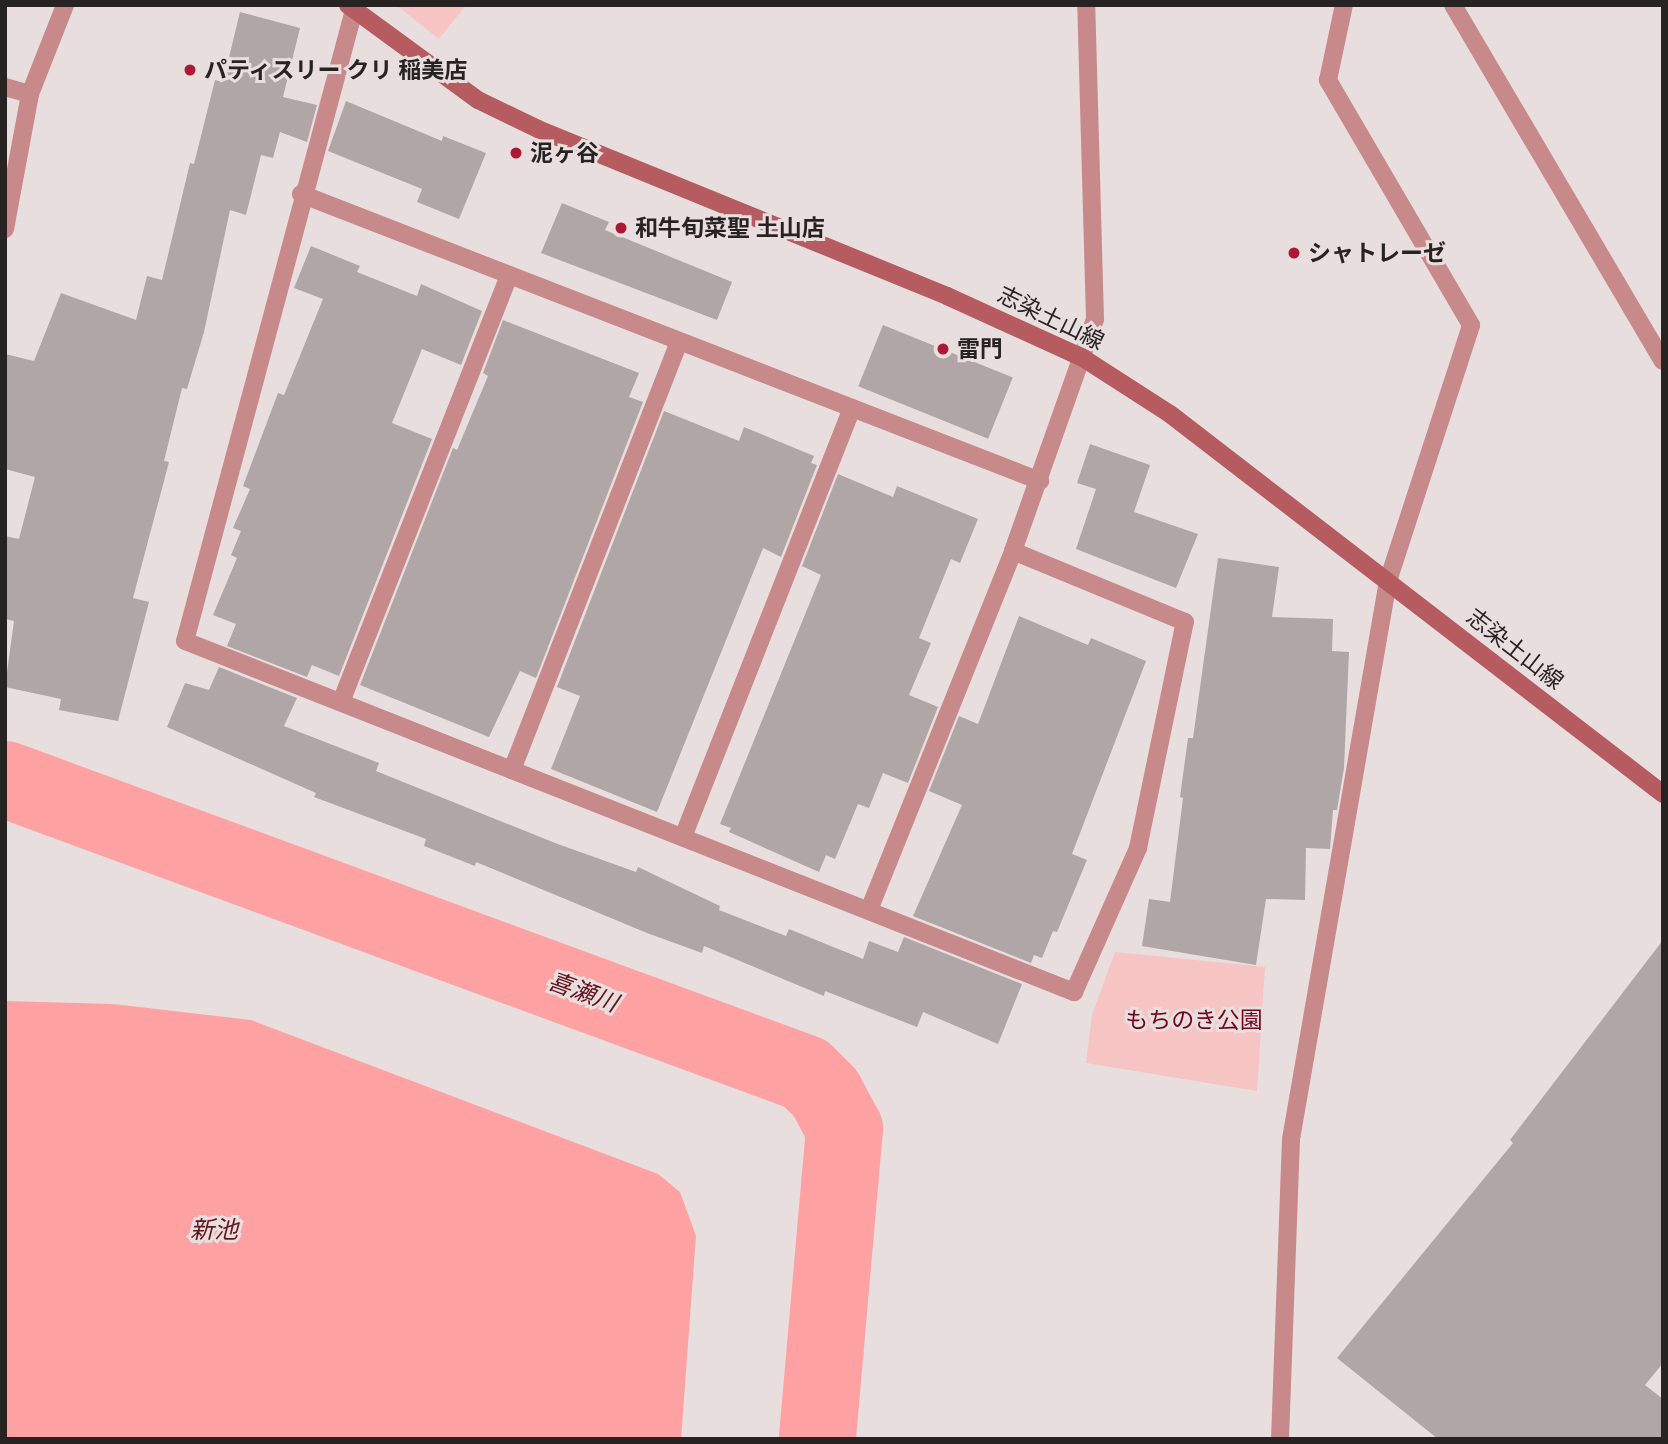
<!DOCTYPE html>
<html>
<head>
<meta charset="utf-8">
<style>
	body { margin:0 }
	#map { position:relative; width:1668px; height:1444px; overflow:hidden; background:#e9dede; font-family:"Space Grotesk","Noto Sans JP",sans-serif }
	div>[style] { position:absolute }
	.green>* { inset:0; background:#f5c4c3 }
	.water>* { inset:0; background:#fea1a3 }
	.river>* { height:77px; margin:-38.5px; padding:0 38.5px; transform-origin:38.5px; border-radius:38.5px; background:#fea1a3 }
	.building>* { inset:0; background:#b0a6a6; transform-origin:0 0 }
	.street>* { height:18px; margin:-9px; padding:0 9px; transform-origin:9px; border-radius:9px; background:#c8898a }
	.secondary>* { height:18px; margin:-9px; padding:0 9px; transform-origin:9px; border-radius:9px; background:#b65c60 }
	.dots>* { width:19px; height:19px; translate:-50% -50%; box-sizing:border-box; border:4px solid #e9dede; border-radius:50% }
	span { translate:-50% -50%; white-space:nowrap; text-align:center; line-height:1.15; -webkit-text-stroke:6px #e9dede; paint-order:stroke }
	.poi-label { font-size:23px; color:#272323; font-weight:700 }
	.left { translate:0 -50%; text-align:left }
	.street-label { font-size:23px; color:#272323 }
	.park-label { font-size:23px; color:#75031d }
	.water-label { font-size:24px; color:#64141f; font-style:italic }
	.frame { position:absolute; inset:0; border:7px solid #272323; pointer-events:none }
</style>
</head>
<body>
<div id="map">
	<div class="green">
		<div style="clip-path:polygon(396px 5px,466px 5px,439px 39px)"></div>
		<div style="clip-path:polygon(1115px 952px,1265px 967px,1257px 1091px,1086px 1063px,1092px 1015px)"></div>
	</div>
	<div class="water">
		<div style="clip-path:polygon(5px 1001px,113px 1004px,251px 1020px,658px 1174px,680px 1192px,696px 1236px,681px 1439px,5px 1439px)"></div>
	</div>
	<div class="river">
		<div style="left:5px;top:779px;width:852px;rotate:20.18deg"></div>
		<div style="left:805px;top:1073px;width:28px;rotate:45deg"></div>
		<div style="left:825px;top:1093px;width:40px;rotate:62deg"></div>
		<div style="left:844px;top:1128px;width:312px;rotate:95deg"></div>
	</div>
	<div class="building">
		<div style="clip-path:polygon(240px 12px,300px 28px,283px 97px,317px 105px,307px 142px,280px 132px,273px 158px,261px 155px,246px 215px,230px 210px,204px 332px,187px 389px,182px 388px,164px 461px,169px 462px,133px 598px,149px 602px,118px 721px,59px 710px,61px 699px,5px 687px,14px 621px,5px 619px,5px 536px,19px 539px,35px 477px,5px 469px,5px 354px,34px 361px,61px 293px,136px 320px,147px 276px,162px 280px,190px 163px,194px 164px,215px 80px,223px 82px)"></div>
		<div style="clip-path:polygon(346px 101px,442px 141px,443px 136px,486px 153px,459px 219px,417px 202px,422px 189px,328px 151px)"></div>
		<div style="clip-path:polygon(562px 203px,609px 222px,605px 230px,732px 282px,717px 320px,541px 253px)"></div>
		<div style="clip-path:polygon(311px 246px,360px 266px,357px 272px,417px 296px,421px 284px,482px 311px,461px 365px,422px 349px,392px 423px,432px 439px,339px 676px,312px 665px,307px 677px,227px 646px,236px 624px,213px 615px,237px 558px,231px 555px,241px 531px,233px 528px,250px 489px,243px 486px,278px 393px,284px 395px,323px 299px,294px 288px)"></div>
		<div style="clip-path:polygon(503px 320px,639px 373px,629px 397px,643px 402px,536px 678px,520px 671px,489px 737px,360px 685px,453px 448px,457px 450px,488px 376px,483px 373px)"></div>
		<div style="left:883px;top:325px;width:140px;height:66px;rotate:22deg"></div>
		<div style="clip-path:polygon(664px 411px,739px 441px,744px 427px,814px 456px,811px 463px,817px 465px,781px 557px,763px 548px,657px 812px,551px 769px,580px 696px,557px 687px)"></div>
		<div style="clip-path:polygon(1090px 444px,1150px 465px,1134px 512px,1198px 534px,1176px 588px,1076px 549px,1096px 489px,1077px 483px)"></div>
		<div style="clip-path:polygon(838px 474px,893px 497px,897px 486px,978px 519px,960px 563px,951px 559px,919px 638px,931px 643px,909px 695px,938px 707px,908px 783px,883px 773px,869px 808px,858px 804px,835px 859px,826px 855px,819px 872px,729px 832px,731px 828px,720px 824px,821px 575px,802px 566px)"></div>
		<div style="clip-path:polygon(1218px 558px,1279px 567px,1272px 617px,1333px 619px,1332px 651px,1349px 652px,1344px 768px,1337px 810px,1333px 810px,1330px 849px,1306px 848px,1305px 900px,1266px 899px,1256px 965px,1142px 946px,1149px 899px,1170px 902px,1183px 798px,1180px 797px,1188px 738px,1193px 738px)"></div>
		<div style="clip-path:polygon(1019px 616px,1088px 645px,1091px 638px,1146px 661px,1072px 854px,1087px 860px,1057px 932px,1053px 931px,1042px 958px,1034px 955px,1031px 963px,913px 916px,962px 805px,929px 791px,959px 716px,978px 724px)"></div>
		<div style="clip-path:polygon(219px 667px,297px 698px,284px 726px,379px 763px,376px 771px,555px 843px,636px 872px,638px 867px,720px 906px,719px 910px,786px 936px,789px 929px,863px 959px,869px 941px,898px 952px,904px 937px,1022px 984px,998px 1044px,923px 1012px,917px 1027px,825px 991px,824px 996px,704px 946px,702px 953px,647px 933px,476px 862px,475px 866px,424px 846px,426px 839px,314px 797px,316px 793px,167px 727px,185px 683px,209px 690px)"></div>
		<div style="clip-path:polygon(1663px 940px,1663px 1363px,1645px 1385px,1663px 1399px,1663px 1439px,1438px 1439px,1337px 1358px,1513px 1143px,1510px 1140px)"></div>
	</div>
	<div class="street">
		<div style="left:1453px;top:5px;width:413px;rotate:59.5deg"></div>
		<div style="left:354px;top:10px;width:653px;rotate:104.99deg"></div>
		<div style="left:185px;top:641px;width:956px;rotate:21.55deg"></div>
		<div style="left:1074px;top:992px;width:158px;rotate:-66deg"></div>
		<div style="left:1138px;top:848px;width:231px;rotate:-78.3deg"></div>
		<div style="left:1185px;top:622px;width:186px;rotate:-157.6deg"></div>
		<div style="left:5px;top:87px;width:26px;rotate:16deg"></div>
		<div style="left:301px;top:194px;width:793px;rotate:21.22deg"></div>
		<div style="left:5px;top:229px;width:137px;rotate:-79.5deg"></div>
		<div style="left:30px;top:94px;width:96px;rotate:-68.5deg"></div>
		<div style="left:341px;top:702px;width:459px;rotate:-68.5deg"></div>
		<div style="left:512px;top:770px;width:460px;rotate:-68.7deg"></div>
		<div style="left:683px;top:837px;width:461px;rotate:-68.5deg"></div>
		<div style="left:869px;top:910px;width:387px;rotate:-68.1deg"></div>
		<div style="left:1013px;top:551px;width:246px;rotate:-70.5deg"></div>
		<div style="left:1095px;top:319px;width:314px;rotate:-91.6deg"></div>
		<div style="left:1280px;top:1439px;width:300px;rotate:-87.9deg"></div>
		<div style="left:1291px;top:1139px;width:566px;rotate:-80.14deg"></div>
		<div style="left:1388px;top:581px;width:269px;rotate:-72deg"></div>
		<div style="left:1471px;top:325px;width:284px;rotate:-120.3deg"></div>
		<div style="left:1328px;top:80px;width:77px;rotate:-78deg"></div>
	</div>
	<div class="secondary">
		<div style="left:348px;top:5px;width:161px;rotate:36.2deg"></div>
		<div style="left:478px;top:100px;width:67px;rotate:25.8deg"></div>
		<div style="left:538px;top:129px;width:442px;rotate:22.2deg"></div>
		<div style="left:947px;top:296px;width:149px;rotate:24.5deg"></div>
		<div style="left:1083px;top:358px;width:103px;rotate:32.8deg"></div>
		<div style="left:1170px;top:414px;width:622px;rotate:37.62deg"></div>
	</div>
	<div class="dots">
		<div style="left:190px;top:70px;background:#ad1934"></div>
		<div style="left:516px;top:153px;background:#ad1934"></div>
		<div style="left:621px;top:228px;background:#ad1934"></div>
		<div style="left:1294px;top:253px;background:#ad1934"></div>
		<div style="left:943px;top:349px;background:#ad1934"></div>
	</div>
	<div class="poi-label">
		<span class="left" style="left:204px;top:70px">パティスリー クリ 稲美店</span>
		<span class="left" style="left:530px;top:153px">泥ヶ谷</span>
		<span class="left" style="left:635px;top:228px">和牛旬菜聖 土山店</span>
		<span class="left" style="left:1308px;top:253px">シャトレーゼ</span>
		<span class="left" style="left:957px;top:349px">雷門</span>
	</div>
	<div class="street-label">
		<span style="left:1051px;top:318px;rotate:26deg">志染土山線</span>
		<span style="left:1515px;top:649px;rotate:38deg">志染土山線</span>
	</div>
	<div class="park-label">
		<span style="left:1194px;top:1020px">もちのき公園</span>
	</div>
	<div class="water-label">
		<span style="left:583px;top:992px;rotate:20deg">喜瀬川</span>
		<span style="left:214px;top:1230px">新池</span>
	</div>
	<div class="frame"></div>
</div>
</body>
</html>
